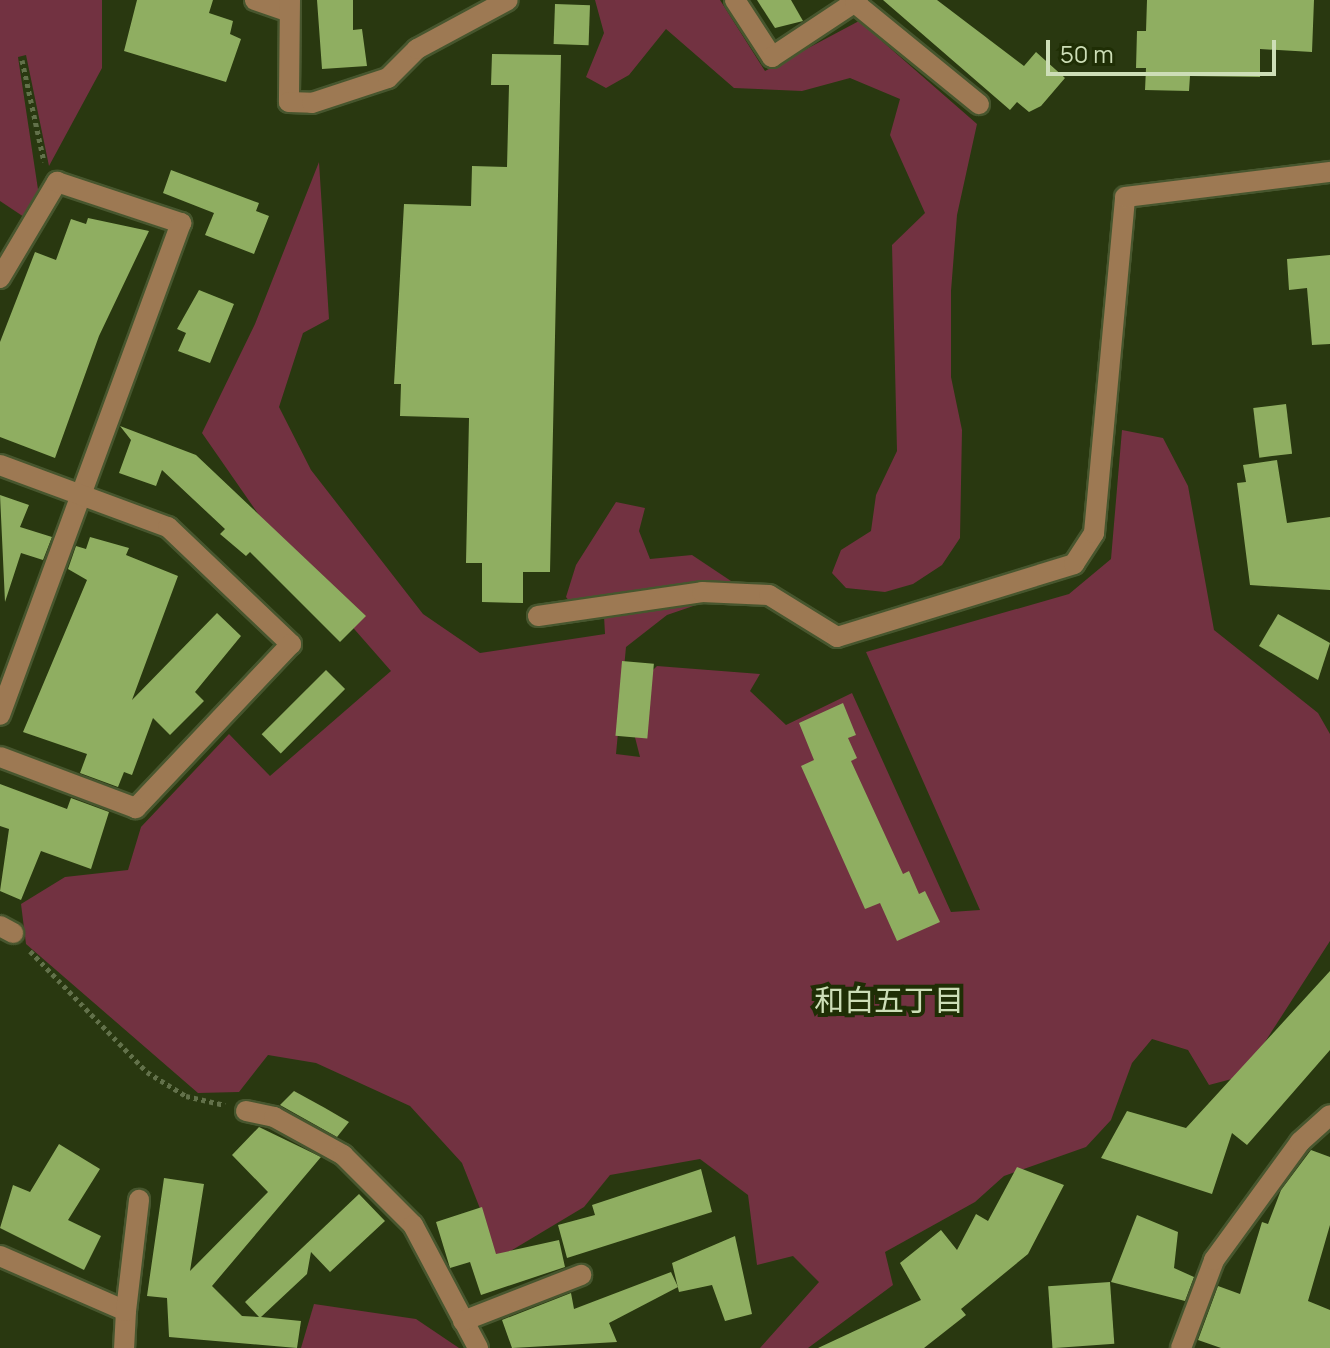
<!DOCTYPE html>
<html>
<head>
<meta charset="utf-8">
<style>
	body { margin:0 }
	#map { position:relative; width:1330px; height:1348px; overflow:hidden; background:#293810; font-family:Manrope,"Noto Sans JP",sans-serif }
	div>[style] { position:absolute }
	.green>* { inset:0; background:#723241 }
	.building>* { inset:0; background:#8fae61; transform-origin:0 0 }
	.path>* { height:5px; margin-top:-2.5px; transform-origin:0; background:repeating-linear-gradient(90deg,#62714a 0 4px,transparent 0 8px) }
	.roads { filter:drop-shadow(2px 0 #47562e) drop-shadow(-2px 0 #47562e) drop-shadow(0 2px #47562e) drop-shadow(0 -2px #47562e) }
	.minor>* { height:20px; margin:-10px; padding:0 10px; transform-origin:10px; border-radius:10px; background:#9d7953 }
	span { translate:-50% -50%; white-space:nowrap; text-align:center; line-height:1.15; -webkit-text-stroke:8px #1f2e05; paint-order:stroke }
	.neighbourhood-label { font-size:30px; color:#cddeb7 }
	.scale { position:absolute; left:1046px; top:40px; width:230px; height:36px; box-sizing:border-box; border:4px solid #cddeb7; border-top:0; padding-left:10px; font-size:24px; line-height:28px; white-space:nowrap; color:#cddeb7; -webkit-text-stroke:6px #1f2e05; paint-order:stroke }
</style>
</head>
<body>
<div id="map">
	<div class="green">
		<div style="clip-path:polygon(0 0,102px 0,102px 68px,49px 166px,26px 55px,18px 57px,39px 196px,24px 217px,0 201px)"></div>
		<div style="clip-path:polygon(595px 0,720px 0,765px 71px,859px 21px,977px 124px,957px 215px,951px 291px,951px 377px,962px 430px,960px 538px,942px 565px,913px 584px,885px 592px,846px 588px,832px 573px,841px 550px,871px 531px,876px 495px,897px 451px,892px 245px,925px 213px,890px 135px,900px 99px,850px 78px,802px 91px,734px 88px,666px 29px,629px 75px,606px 88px,586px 77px,604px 33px)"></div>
		<div style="clip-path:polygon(319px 162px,329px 319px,303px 333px,279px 407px,311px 470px,423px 614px,480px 653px,605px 634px,604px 616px,582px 617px,566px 597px,576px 565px,616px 502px,645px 508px,639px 531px,650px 559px,692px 555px,743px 589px,667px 615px,626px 647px,616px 754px,640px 757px,625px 698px,657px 666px,760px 674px,750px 691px,786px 725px,852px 693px,951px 912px,980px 910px,866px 652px,1069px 594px,1111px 559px,1122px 430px,1163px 438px,1188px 486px,1214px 630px,1318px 713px,1330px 734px,1330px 941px,1243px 1076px,1209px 1085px,1188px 1050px,1152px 1039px,1132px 1063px,1111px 1120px,1086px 1147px,1004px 1176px,975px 1202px,885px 1252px,893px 1285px,808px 1348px,760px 1348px,819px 1282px,793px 1256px,757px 1265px,748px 1195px,700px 1159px,610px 1175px,584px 1207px,487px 1265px,481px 1211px,462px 1163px,410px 1106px,316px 1063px,268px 1055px,239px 1092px,198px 1093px,26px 944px,21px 904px,65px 877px,128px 870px,141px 827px,229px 734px,270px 776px,391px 671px,277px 541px,202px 433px,255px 324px)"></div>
		<div style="clip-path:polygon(314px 1304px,416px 1319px,459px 1348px,301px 1348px)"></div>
	</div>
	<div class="building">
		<div style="clip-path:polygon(137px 0,213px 0,209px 13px,233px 21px,230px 34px,241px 39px,226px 82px,124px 51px)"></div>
		<div style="clip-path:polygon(317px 0,353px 0,353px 30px,362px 29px,367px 66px,322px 69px)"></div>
		<div style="clip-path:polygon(757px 0,791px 0,803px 21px,775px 28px)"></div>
		<div style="clip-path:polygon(883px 0,937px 0,1024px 66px,1036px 52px,1065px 78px,1041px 106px,1029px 112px,1017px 102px,1010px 110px)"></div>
		<div style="clip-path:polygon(1147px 0,1314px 0,1312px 52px,1260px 49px,1260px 77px,1190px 76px,1189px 91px,1145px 90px,1146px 68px,1136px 68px,1137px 31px,1146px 31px)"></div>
		<div style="left:555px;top:4px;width:35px;height:40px;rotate:2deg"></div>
		<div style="clip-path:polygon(492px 54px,561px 55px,550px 572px,523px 572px,523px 603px,482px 602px,482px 563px,466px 563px,469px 418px,400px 416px,401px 384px,394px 384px,404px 204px,471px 206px,472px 166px,507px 167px,509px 85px,491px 85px)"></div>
		<div style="clip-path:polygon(171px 170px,259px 203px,256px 211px,269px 216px,254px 254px,205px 235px,214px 213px,163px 193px)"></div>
		<div style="clip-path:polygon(88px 218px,149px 231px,99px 336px,55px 458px,0 437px,0 342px,35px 252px,56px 260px,71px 219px,86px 224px)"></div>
		<div style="clip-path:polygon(1330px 255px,1330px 344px,1312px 345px,1307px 288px,1289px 290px,1287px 259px)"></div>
		<div style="clip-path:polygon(199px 290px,234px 304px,210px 363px,178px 351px,186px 333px,177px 329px)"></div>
		<div style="left:1286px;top:404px;width:50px;height:33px;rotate:83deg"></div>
		<div style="clip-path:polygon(120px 426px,196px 455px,366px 616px,340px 642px,250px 552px,246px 556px,220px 534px,225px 529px,162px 470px,156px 486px,119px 473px,131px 440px)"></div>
		<div style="clip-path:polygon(1277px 460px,1287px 523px,1330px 517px,1330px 590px,1250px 585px,1237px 483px,1246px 482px,1243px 465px)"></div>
		<div style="clip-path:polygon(0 495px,29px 505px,20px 527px,52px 537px,43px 560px,21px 553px,5px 602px)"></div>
		<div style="clip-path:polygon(90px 537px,129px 548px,126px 555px,178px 576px,132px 700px,217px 613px,241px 636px,195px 692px,204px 701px,170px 735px,153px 718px,132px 775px,124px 772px,118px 787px,80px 773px,87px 754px,23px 732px,87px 580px,68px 569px,76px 546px,86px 549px)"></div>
		<div style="clip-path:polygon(1278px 614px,1330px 643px,1318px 680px,1259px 646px)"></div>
		<div style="left:622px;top:661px;width:32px;height:75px;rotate:5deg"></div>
		<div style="left:326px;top:670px;width:27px;height:91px;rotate:45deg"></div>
		<div style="clip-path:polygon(843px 703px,856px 735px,848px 738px,857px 758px,851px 761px,903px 874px,909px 871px,919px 894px,925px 891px,940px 922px,897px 941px,880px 903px,865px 909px,801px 766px,814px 760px,799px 723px)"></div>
		<div style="clip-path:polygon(0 784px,67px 809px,71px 798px,109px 812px,91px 869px,41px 851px,21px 900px,0 891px,9px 829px,0 826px)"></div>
		<div style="clip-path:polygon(1330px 971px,1330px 1050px,1247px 1145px,1232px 1133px,1212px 1194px,1101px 1158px,1127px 1111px,1186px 1128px)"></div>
		<div style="clip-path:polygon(294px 1091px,325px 1108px,349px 1122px,337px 1137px,280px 1105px)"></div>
		<div style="clip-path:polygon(259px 1127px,321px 1157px,212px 1286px,242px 1316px,259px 1317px,245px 1302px,359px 1194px,385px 1221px,330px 1272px,311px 1252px,307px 1274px,261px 1317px,301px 1321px,297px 1348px,169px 1337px,167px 1298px,147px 1296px,164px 1178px,204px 1184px,190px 1271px,268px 1192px,232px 1155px)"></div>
		<div style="clip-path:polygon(59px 1144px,100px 1169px,68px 1220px,101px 1236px,84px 1270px,0 1228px,13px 1185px,30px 1192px)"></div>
		<div style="clip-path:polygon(1311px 1150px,1330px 1157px,1330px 1225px,1308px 1301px,1330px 1310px,1330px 1348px,1221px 1348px,1198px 1340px,1218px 1286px,1240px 1294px,1262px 1222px,1268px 1224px,1281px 1190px)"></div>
		<div style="clip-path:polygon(1017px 1167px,1064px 1185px,1028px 1254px,961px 1309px,966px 1315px,924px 1348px,818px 1348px,921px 1300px,900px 1263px,941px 1230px,957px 1250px,976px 1214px,988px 1221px)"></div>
		<div style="clip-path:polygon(701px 1169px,712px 1212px,567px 1258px,558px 1225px,595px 1215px,592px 1205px)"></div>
		<div style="clip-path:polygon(482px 1207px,496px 1254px,559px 1240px,565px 1267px,481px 1295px,470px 1262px,450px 1268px,436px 1222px)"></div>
		<div style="clip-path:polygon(1137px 1215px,1178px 1232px,1174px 1268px,1194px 1277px,1185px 1301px,1111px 1282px)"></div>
		<div style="clip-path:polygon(735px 1236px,752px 1314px,725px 1321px,712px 1285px,679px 1292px,672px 1263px)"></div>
		<div style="clip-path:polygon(671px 1272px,678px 1287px,609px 1323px,617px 1342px,512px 1348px,502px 1320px,571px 1293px,574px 1309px)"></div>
		<div style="left:1110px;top:1282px;width:62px;height:62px;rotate:86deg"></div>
	</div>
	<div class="path">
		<div style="left:22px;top:60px;width:104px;rotate:77.8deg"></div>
		<div style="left:30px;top:951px;width:168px;rotate:46deg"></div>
		<div style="left:147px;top:1072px;width:46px;rotate:31.6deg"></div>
		<div style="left:186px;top:1096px;width:40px;rotate:13deg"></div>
	</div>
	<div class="roads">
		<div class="minor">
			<div style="left:255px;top:0;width:36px;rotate:19deg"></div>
			<div style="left:290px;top:0;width:102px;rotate:90.6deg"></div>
			<div style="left:289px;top:102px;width:23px;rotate:2deg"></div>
			<div style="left:312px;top:103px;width:80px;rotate:-18.2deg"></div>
			<div style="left:388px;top:78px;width:41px;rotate:-45deg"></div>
			<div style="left:417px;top:49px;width:103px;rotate:-28.3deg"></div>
			<div style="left:735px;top:0;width:68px;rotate:57deg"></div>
			<div style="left:772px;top:57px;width:103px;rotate:-33.5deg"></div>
			<div style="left:855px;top:3px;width:160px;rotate:39.2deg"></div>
			<div style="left:0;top:278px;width:112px;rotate:-59.3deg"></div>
			<div style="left:57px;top:182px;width:131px;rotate:18.3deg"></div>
			<div style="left:181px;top:223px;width:524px;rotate:110.2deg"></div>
			<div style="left:0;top:465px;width:179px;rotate:20.3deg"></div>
			<div style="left:168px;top:527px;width:170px;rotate:43.6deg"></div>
			<div style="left:291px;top:644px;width:226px;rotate:133.4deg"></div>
			<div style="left:136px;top:808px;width:145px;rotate:-159.4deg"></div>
			<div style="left:538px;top:616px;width:166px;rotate:-8.3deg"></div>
			<div style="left:702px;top:592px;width:67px;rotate:2.6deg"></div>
			<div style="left:769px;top:595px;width:80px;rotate:31.7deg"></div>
			<div style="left:837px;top:637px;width:248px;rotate:-17.1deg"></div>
			<div style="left:1074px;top:564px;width:37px;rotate:-57deg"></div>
			<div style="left:1094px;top:533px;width:337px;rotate:-84.7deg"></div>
			<div style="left:1125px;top:197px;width:207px;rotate:-7deg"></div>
			<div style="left:0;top:926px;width:15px;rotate:28deg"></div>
			<div style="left:246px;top:1111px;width:29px;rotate:12deg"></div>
			<div style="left:274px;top:1117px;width:79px;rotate:28.8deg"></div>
			<div style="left:343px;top:1155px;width:99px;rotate:45deg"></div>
			<div style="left:413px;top:1225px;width:139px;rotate:62.1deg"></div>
			<div style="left:0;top:1256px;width:137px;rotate:23.6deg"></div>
			<div style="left:126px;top:1311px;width:37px;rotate:93deg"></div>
			<div style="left:126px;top:1311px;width:112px;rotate:-83.3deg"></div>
			<div style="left:463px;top:1321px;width:127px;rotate:-21.3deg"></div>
			<div style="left:1181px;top:1348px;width:94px;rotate:-69.4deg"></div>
			<div style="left:1214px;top:1260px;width:146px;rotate:-53.9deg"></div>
			<div style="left:1300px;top:1142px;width:40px;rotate:-42deg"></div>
		</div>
	</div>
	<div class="neighbourhood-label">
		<span style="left:889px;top:1000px">和白五丁目</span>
	</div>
	<div class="scale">50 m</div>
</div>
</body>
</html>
